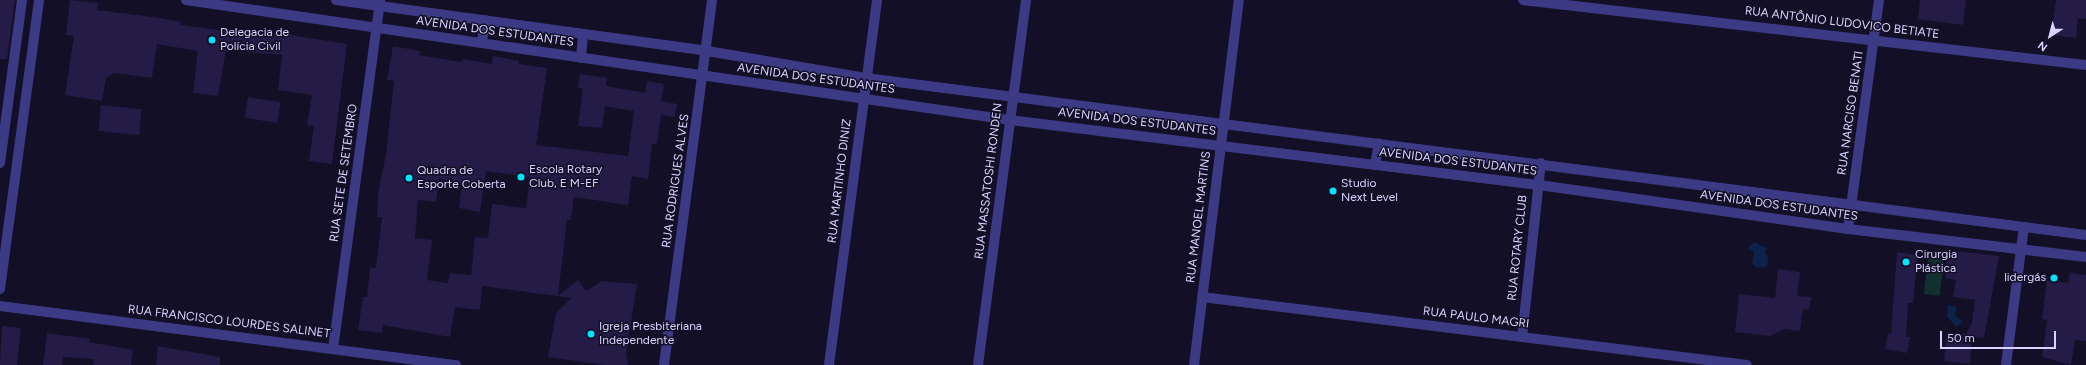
<!DOCTYPE html>
<html>
<head>
<meta charset="utf-8">
<style>
	body { margin:0 }
	#map { position:relative; width:2086px; height:365px; overflow:hidden; background:#130f26; font-family:Figtree,sans-serif }
	div>[style] { position:absolute }
	.green>* { inset:0; background:#12302f; transform-origin:0 0 }
	.water>* { inset:0; background:#0c2248 }
	.building>* { inset:0; background:#241b47; transform-origin:0 0 }
	.minor>* { height:10px; margin:-5px; padding:0 5px; transform-origin:5px; border-radius:5px; background:#3d3a85 }
	.dots>* { width:11px; height:11px; translate:-50% -50%; box-sizing:border-box; border:2px solid #130f26; border-radius:50% }
	span { translate:-50% -50%; white-space:nowrap; text-align:center; line-height:1.15; -webkit-text-stroke:3px #130f26; paint-order:stroke }
	.street-label { font-size:12px; color:#d9d4ff }
	.poi-label { font-size:12px; color:#d9d4ff }
	.left { translate:0 -50%; text-align:left }
	.right { translate:-100% -50%; text-align:right }
	.north { position:absolute; left:2030px; top:16px; width:40px; height:40px; -webkit-text-stroke:3px #130f26; paint-order:stroke; rotate:216deg; font-size:11px; font-weight:700; line-height:16px; text-align:center; color:#d9d4ff }
	.north::after { content:''; display:block; margin:auto; width:14px; height:18px; background:#d9d4ff; clip-path:polygon(50% 0,100% 100%,50% 72%,0 100%) }
	.scale { position:absolute; left:1940px; top:331px; width:116px; height:18px; box-sizing:border-box; border:2px solid #d9d4ff; border-top:0; padding-left:5px; font-size:12px; line-height:14px; white-space:nowrap; color:#d9d4ff; -webkit-text-stroke:3px #130f26; paint-order:stroke }
</style>
</head>
<body>
<div id="map">
	<div class="green">
		<div style="left:1929px;top:251px;width:16px;height:43px;rotate:7deg"></div>
	</div>
	<div class="water">
		<div style="clip-path:polygon(1754px 242px,1766px 248px,1765px 253px,1769px 258px,1766px 267px,1757px 268px,1752px 264px,1754px 252px,1748px 248px)"></div>
		<div style="clip-path:polygon(1948px 305px,1957px 307px,1955px 316px,1963px 322px,1956px 327px,1947px 316px)"></div>
	</div>
	<div class="building">
		<div style="clip-path:polygon(0 0,15px 0,7px 59px,0 59px)"></div>
		<div style="clip-path:polygon(70px 0,98px 3px,97px 10px,160px 18px,181px 22px,181px 25px,232px 32px,232px 29px,265px 34px,265px 32px,285px 34px,347px 44px,332px 164px,309px 161px,314px 126px,307px 125px,312px 95px,278px 90px,282px 55px,226px 50px,218px 96px,193px 93px,198px 51px,157px 44px,152px 78px,114px 73px,106px 78px,102px 101px,65px 95px,74px 36px,66px 35px)"></div>
		<div style="clip-path:polygon(1920px 0,1966px 0,1963px 25px,1918px 19px)"></div>
		<div style="clip-path:polygon(2056px 0,2086px 0,2086px 19px,2078px 18px,2076px 38px,2051px 35px)"></div>
		<div style="clip-path:polygon(evenodd,393px 46px,420px 51px,419px 55px,442px 59px,462px 62px,463px 59px,492px 64px,493px 56px,519px 61px,519px 64px,547px 68px,536px 145px,628px 156px,634px 111px,605px 106px,602px 128px,578px 126px,583px 89px,578px 88px,580px 74px,607px 78px,606px 86px,645px 93px,647px 81px,664px 84px,661px 101px,677px 104px,675px 117px,661px 115px,657px 144px,652px 144px,648px 179px,632px 176px,628px 205px,574px 197px,571px 220px,567px 220px,558px 296px,482px 286px,480px 310px,455px 307px,450px 337px,383px 325px,382px 333px,358px 330px,363px 297px,367px 297px,370px 267px,376px 268px,382px 217px,377px 217px,378px 194px,386px 154px,394px 81px,387px 80px,393px 46px,486px 171px,530px 177px,526px 208px,492px 204px,488px 238px,475px 237px,471px 275px,450px 273px,448px 283px,427px 280px,432px 240px,415px 238px,418px 200px,436px 202px,439px 179px,462px 183px,459px 208px,480px 212px,486px 171px)"></div>
		<div style="left:248px;top:97px;width:33px;height:21px;rotate:9deg"></div>
		<div style="left:101px;top:105px;width:41px;height:26px;rotate:6deg"></div>
		<div style="clip-path:polygon(1948px 250px,1999px 256px,1984px 338px,1972px 337px,1970px 364px,1944px 361px,1947px 332px,1966px 334px,1972px 323px,1975px 300px,1953px 297px,1956px 280px,1945px 278px)"></div>
		<div style="clip-path:polygon(1897px 252px,1918px 255px,1913px 303px,1908px 303px,1906px 337px,1910px 337px,1907px 353px,1885px 349px,1888px 333px,1891px 333px)"></div>
		<div style="clip-path:polygon(1778px 269px,1800px 272px,1797px 296px,1811px 297px,1809px 310px,1803px 309px,1800px 331px,1784px 329px,1770px 336px,1735px 332px,1739px 294px,1775px 298px)"></div>
		<div style="clip-path:polygon(2070px 273px,2086px 275px,2086px 341px,2075px 340px,2071px 365px,2042px 357px,2047px 320px,2042px 319px,2047px 280px,2068px 283px)"></div>
		<div style="clip-path:polygon(578px 280px,586px 291px,602px 281px,637px 284px,626px 354px,628px 365px,605px 365px,548px 357px,556px 313px,571px 298px,558px 296px)"></div>
		<div style="clip-path:polygon(2px 326px,21px 328px,17px 365px,0 365px)"></div>
		<div style="clip-path:polygon(47px 333px,90px 339px,89px 342px,133px 350px,131px 365px,93px 365px,94px 359px,63px 357px,62px 365px,43px 365px)"></div>
		<div style="clip-path:polygon(158px 346px,220px 357px,220px 365px,156px 365px)"></div>
	</div>
	<div class="minor">
		<div style="left:186px;top:0;width:833px;rotate:8.29deg"></div>
		<div style="left:1010px;top:120px;width:533px;rotate:7.01deg"></div>
		<div style="left:1539px;top:185px;width:312px;rotate:8.1deg"></div>
		<div style="left:1848px;top:229px;width:240px;rotate:6.7deg"></div>
		<div style="left:336px;top:0;width:374px;rotate:7.8deg"></div>
		<div style="left:707px;top:51px;width:161px;rotate:9.6deg"></div>
		<div style="left:866px;top:78px;width:1230px;rotate:7.33deg"></div>
		<div style="left:1523px;top:0;width:567px;rotate:6.59deg"></div>
		<div style="left:482px;top:43px;width:23px;rotate:-83deg"></div>
		<div style="left:581px;top:58px;width:24px;rotate:-85deg"></div>
		<div style="left:0;top:163px;width:164px;rotate:-82.3deg"></div>
		<div style="left:1375px;top:165px;width:22px;rotate:-80deg"></div>
		<div style="left:1848px;top:229px;width:231px;rotate:-82.3deg"></div>
		<div style="left:0;top:289px;width:292px;rotate:-82.3deg"></div>
		<div style="left:1202px;top:297px;width:549px;rotate:7.11deg"></div>
		<div style="left:0;top:306px;width:460px;rotate:7.4deg"></div>
		<div style="left:1522px;top:337px;width:175px;rotate:-83.8deg"></div>
		<div style="left:333px;top:349px;width:352px;rotate:-82.3deg"></div>
		<div style="left:664px;top:365px;width:368px;rotate:-82.5deg"></div>
		<div style="left:829px;top:365px;width:368px;rotate:-82.5deg"></div>
		<div style="left:978px;top:365px;width:368px;rotate:-82.5deg"></div>
		<div style="left:1194px;top:365px;width:368px;rotate:-83deg"></div>
		<div style="left:2006px;top:365px;width:139px;rotate:-82.6deg"></div>
	</div>
	<div class="dots">
		<div style="left:212px;top:40px;background:#00e5ff"></div>
		<div style="left:521px;top:177px;background:#00e5ff"></div>
		<div style="left:409px;top:178px;background:#00e5ff"></div>
		<div style="left:1333px;top:191px;background:#00e5ff"></div>
		<div style="left:1906px;top:262px;background:#00e5ff"></div>
		<div style="left:2054px;top:278px;background:#00e5ff"></div>
		<div style="left:591px;top:334px;background:#00e5ff"></div>
	</div>
	<div class="street-label">
		<span style="left:1842px;top:23px;rotate:7deg">RUA ANTÔNIO LUDOVICO BETIATE</span>
		<span style="left:495px;top:32px;rotate:8deg">AVENIDA DOS ESTUDANTES</span>
		<span style="left:816px;top:79px;rotate:8deg">AVENIDA DOS ESTUDANTES</span>
		<span style="left:1851px;top:113px;rotate:-82deg">RUA NARCISO BENATI</span>
		<span style="left:1137px;top:122px;rotate:7deg">AVENIDA DOS ESTUDANTES</span>
		<span style="left:1458px;top:162px;rotate:7deg">AVENIDA DOS ESTUDANTES</span>
		<span style="left:344px;top:173px;rotate:-82deg">RUA SETE DE SETEMBRO</span>
		<span style="left:676px;top:181px;rotate:-82deg">RUA RODRIGUES ALVES</span>
		<span style="left:840px;top:181px;rotate:-83deg">RUA MARTINHO DINIZ</span>
		<span style="left:989px;top:181px;rotate:-83deg">RUA MASSATOSHI RONDEN</span>
		<span style="left:1779px;top:206px;rotate:8deg">AVENIDA DOS ESTUDANTES</span>
		<span style="left:1199px;top:217px;rotate:-83deg">RUA MANOEL MARTINS</span>
		<span style="left:1518px;top:248px;rotate:-84deg">RUA ROTARY CLUB</span>
		<span style="left:1476px;top:318px;rotate:7deg">RUA PAULO MAGRI</span>
		<span style="left:229px;top:322px;rotate:7deg">RUA FRANCISCO LOURDES SALINET</span>
	</div>
	<div class="poi-label">
		<span class="left" style="left:220px;top:40px">Delegacia de<br>Polícia Civil</span>
		<span class="left" style="left:529px;top:177px">Escola Rotary<br>Club, E M-EF</span>
		<span class="left" style="left:417px;top:178px">Quadra de<br>Esporte Coberta</span>
		<span class="left" style="left:1341px;top:191px">Studio<br>Next Level</span>
		<span class="left" style="left:1915px;top:262px">Cirurgia<br>Plástica</span>
		<span class="right" style="left:2046px;top:278px">lidergás</span>
		<span class="left" style="left:599px;top:334px">Igreja Presbiteriana<br>Independente</span>
	</div>
	<div class="north">N</div>
	<div class="scale">50 m</div>
</div>
</body>
</html>
